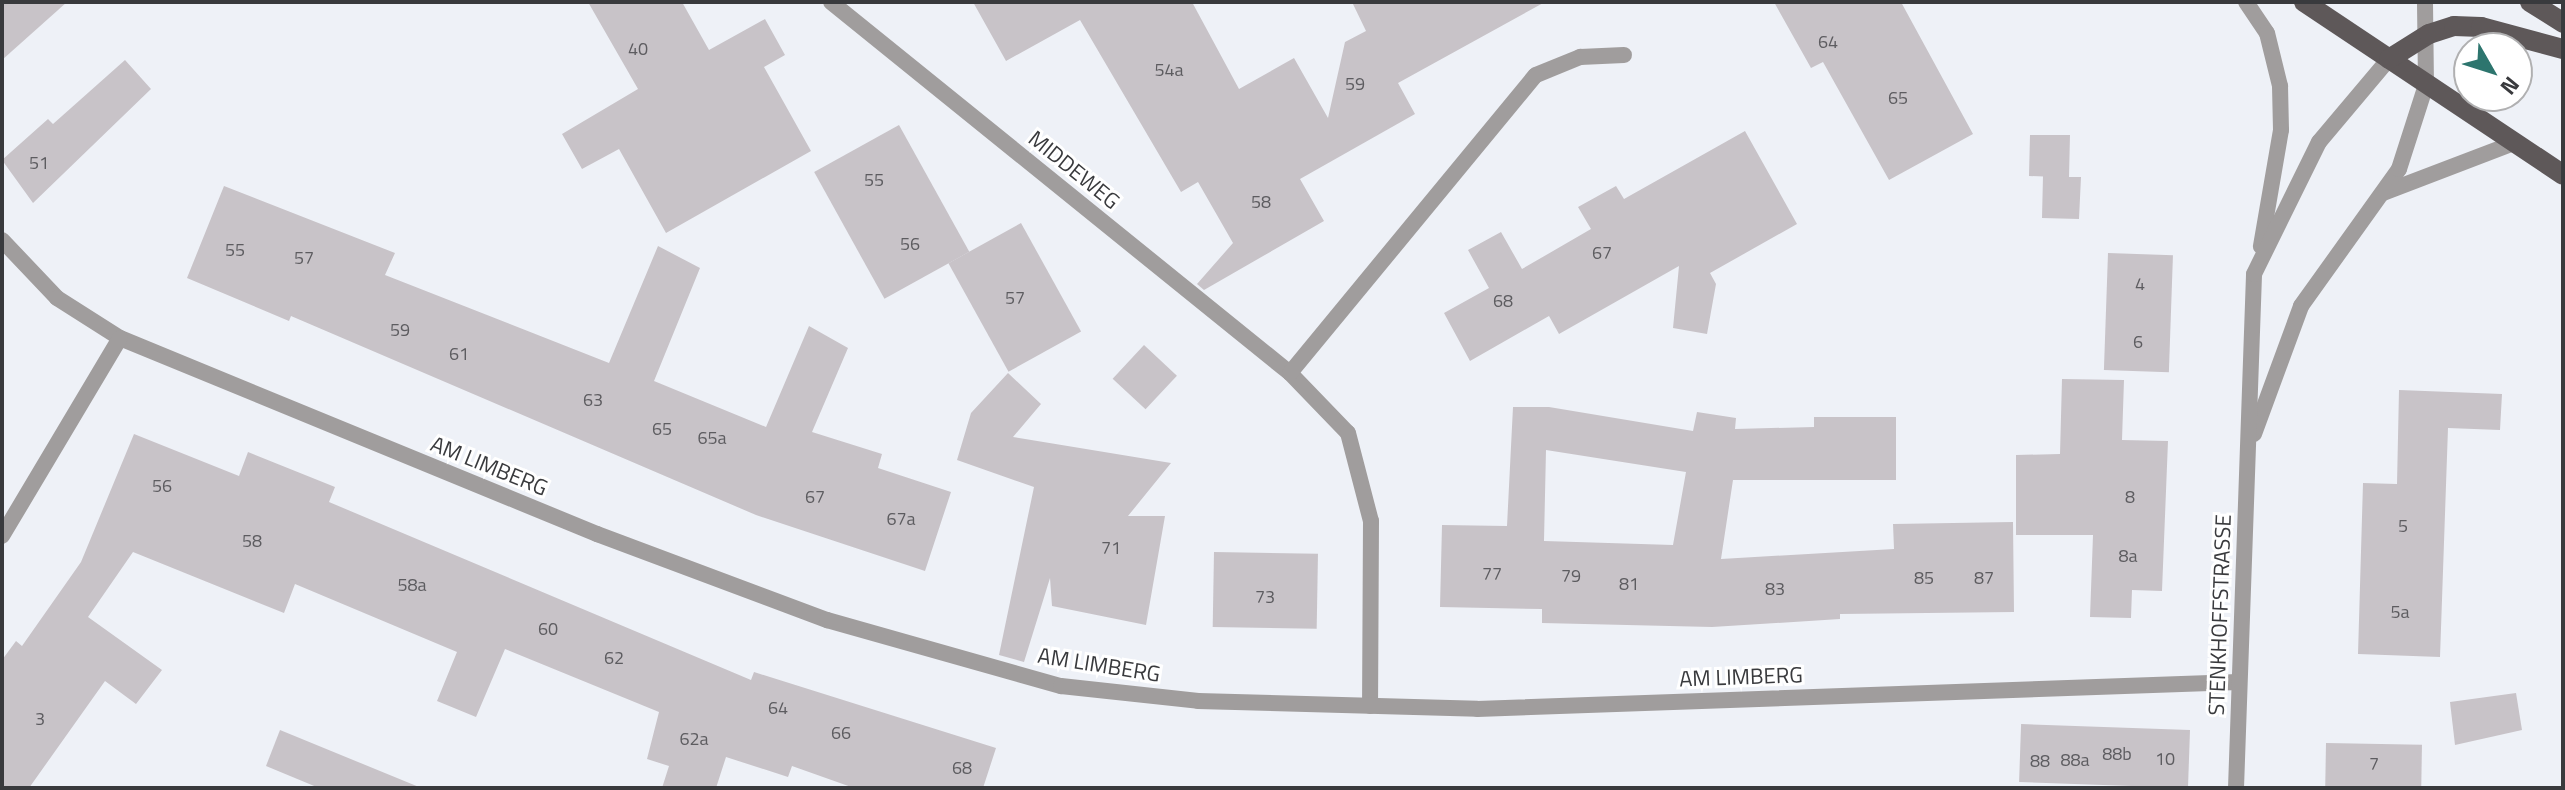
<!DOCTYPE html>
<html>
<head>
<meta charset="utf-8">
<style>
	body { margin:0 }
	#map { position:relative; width:2565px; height:790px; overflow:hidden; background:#eef1f7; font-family:"Titillium Web",sans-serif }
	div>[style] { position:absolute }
	.building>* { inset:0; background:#c8c3c8; transform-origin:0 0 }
	.street>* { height:16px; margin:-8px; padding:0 8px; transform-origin:8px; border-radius:8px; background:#a09d9d }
	.primary>* { height:20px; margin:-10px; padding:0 10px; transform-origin:10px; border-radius:10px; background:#5e5859 }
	span { translate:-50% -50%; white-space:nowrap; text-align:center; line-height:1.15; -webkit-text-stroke:6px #fff; paint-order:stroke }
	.number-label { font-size:18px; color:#5d5c60 }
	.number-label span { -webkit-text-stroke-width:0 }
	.street-label { font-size:22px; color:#393a3d }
	.frame { position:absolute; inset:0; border:4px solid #393a3d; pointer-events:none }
	.north { position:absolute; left:2453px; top:32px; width:80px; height:80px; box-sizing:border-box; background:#fff; border:2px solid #b0b0b1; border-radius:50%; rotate:129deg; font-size:22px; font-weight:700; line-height:32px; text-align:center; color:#393a3d }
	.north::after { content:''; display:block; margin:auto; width:28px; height:36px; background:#2d756e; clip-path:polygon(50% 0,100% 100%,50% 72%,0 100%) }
</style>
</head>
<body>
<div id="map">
	<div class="building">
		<div style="clip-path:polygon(2px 2px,67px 2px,2px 60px)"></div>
		<div style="clip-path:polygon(588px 2px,682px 2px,709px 50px,765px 19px,785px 55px,764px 67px,811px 151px,666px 233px,619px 149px,582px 169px,562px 134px,638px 89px)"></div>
		<div style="clip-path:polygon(973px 2px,1192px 2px,1239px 89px,1294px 58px,1328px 118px,1345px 42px,1366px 31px,1352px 2px,1545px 2px,1398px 83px,1415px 114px,1300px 179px,1324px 221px,1204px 290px,1197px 284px,1233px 243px,1198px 182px,1181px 192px,1080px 20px,1006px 61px)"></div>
		<div style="clip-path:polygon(1774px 2px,1901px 2px,1973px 134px,1889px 180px,1823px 62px,1811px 68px)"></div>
		<div style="clip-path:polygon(125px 60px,151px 89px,33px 203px,2px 160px,48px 119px,53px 124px)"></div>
		<div style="left:899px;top:125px;width:145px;height:97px;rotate:61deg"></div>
		<div style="clip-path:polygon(1745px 131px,1797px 224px,1710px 273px,1716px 284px,1707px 334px,1673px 328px,1679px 266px,1559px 334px,1549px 316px,1470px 361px,1444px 313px,1489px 288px,1468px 250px,1501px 232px,1522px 269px,1591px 229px,1578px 207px,1616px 186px,1624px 199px)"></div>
		<div style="clip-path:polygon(2030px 135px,2070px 135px,2069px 177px,2081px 177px,2079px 219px,2042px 218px,2043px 176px,2056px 177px,2029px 176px)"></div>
		<div style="clip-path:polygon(224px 186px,395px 253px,385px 275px,609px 363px,658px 246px,700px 268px,654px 381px,766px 427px,809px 326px,848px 348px,812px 432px,882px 454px,878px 468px,951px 492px,925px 571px,756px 515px,291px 316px,289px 321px,187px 278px)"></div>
		<div style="left:1021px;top:223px;width:124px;height:83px;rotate:61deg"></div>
		<div style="left:2108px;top:253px;width:65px;height:117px;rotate:2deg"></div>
		<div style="left:1144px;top:345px;width:45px;height:46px;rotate:43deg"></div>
		<div style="clip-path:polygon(1008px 373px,1041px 404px,1013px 437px,1171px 463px,1128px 516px,1165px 516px,1146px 625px,1052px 606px,1050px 578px,1024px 662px,999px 655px,1034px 487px,957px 460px,971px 413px)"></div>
		<div style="clip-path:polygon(2062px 379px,2124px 380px,2122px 440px,2168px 441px,2162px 591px,2132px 590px,2131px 618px,2090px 617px,2093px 535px,2016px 535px,2016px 455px,2060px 454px)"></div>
		<div style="clip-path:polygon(2399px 390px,2502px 394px,2500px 430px,2448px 428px,2440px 657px,2358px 654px,2363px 483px,2397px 484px)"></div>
		<div style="clip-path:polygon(evenodd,1513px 407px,1549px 407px,1693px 431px,1697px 412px,1736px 418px,1735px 429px,1814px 427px,1814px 417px,1896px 417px,1896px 480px,1733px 480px,1721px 559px,1894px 549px,1893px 524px,2013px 522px,2014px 612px,1840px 614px,1840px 619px,1712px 627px,1542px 623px,1542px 609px,1440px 607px,1442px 525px,1507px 526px,1513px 407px,1546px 450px,1686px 472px,1673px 545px,1544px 541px,1546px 450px)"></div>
		<div style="clip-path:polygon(134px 434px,239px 476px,248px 452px,335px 487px,329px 502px,751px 680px,754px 672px,996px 748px,983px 788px,854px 788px,792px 766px,788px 777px,726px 757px,716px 788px,662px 788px,669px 766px,647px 759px,659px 712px,505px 649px,476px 717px,437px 701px,457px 652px,295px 584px,284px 613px,133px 552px,88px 617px,162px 670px,136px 704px,105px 681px,29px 788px,2px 788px,2px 660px,16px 641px,22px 646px,81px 562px)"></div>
		<div style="left:1214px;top:552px;width:104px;height:75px;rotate:1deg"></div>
		<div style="clip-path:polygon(2516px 693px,2522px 730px,2455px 745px,2450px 702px)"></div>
		<div style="clip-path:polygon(280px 730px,419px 787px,419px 788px,319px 788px,266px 766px)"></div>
		<div style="left:2190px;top:730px;width:58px;height:169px;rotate:92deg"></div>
		<div style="left:2326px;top:743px;width:96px;height:45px;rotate:1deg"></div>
	</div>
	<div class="street">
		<div style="left:831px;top:2px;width:590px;rotate:38.95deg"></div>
		<div style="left:1290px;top:373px;width:83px;rotate:46deg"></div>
		<div style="left:1348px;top:433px;width:91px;rotate:75.4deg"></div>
		<div style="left:1371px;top:521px;width:185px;rotate:90.3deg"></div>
		<div style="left:2246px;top:2px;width:37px;rotate:56deg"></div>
		<div style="left:2267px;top:33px;width:55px;rotate:76.2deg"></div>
		<div style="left:2280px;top:86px;width:44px;rotate:88.7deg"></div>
		<div style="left:2281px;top:130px;width:118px;rotate:99.8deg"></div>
		<div style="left:2383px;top:193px;width:137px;rotate:-20.9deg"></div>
		<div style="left:2px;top:240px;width:80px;rotate:46.5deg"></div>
		<div style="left:57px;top:298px;width:75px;rotate:32.4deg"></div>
		<div style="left:120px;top:338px;width:516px;rotate:22.34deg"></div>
		<div style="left:597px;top:534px;width:246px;rotate:20.5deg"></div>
		<div style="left:827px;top:620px;width:243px;rotate:15.8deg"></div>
		<div style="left:1061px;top:686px;width:138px;rotate:6.2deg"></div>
		<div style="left:1198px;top:701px;width:279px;rotate:1.6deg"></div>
		<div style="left:1477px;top:709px;width:762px;rotate:-2.03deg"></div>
		<div style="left:1290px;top:373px;width:386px;rotate:-50.5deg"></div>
		<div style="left:1536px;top:75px;width:48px;rotate:-22.2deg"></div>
		<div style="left:1580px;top:57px;width:44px;rotate:-2.6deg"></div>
		<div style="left:2254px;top:434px;width:136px;rotate:-69.8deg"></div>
		<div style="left:2301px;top:306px;width:168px;rotate:-54.4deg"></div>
		<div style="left:2399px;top:169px;width:88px;rotate:-72.2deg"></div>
		<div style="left:2426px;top:85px;width:83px;rotate:-90.7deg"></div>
		<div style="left:2px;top:536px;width:230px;rotate:-59.2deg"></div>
		<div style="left:2236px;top:788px;width:514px;rotate:-87.99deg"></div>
		<div style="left:2254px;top:274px;width:147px;rotate:-63.8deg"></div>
		<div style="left:2319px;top:142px;width:109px;rotate:-49.9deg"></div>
	</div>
	<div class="primary">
		<div style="left:2304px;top:2px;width:311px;rotate:33.7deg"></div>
		<div style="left:2530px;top:2px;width:39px;rotate:32deg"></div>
		<div style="left:2389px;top:59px;width:47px;rotate:-32deg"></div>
		<div style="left:2429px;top:34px;width:26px;rotate:-18deg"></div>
		<div style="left:2454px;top:26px;width:27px;rotate:2deg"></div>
		<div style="left:2481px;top:27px;width:85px;rotate:15deg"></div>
	</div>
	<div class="number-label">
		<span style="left:1828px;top:42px">64</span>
		<span style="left:638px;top:49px">40</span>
		<span style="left:1169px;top:70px">54a</span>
		<span style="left:1355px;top:84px">59</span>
		<span style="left:1898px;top:98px">65</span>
		<span style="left:39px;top:163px">51</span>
		<span style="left:874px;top:180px">55</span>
		<span style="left:1261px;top:202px">58</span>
		<span style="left:910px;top:244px">56</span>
		<span style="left:235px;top:250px">55</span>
		<span style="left:1602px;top:253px">67</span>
		<span style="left:304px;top:258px">57</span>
		<span style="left:2140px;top:284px">4</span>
		<span style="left:1015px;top:298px">57</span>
		<span style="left:1503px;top:301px">68</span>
		<span style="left:400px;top:330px">59</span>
		<span style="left:2138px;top:342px">6</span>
		<span style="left:459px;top:354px">61</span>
		<span style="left:593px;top:400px">63</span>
		<span style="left:662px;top:429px">65</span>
		<span style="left:712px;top:438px">65a</span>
		<span style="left:162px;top:486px">56</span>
		<span style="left:815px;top:497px">67</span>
		<span style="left:2130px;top:497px">8</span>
		<span style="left:901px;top:519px">67a</span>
		<span style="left:2403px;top:526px">5</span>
		<span style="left:252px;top:541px">58</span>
		<span style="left:1111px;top:548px">71</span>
		<span style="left:2128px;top:556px">8a</span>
		<span style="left:1492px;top:574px">77</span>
		<span style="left:1571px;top:576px">79</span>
		<span style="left:1924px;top:578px">85</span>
		<span style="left:1984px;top:578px">87</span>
		<span style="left:1629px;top:584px">81</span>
		<span style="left:412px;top:585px">58a</span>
		<span style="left:1775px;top:589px">83</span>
		<span style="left:1265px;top:597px">73</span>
		<span style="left:2400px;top:612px">5a</span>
		<span style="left:548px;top:629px">60</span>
		<span style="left:614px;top:658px">62</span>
		<span style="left:778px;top:708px">64</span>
		<span style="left:40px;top:719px">3</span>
		<span style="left:841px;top:733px">66</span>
		<span style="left:694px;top:739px">62a</span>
		<span style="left:2117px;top:754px">88b</span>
		<span style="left:2165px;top:759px">10</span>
		<span style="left:2075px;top:760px">88a</span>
		<span style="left:2040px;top:761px">88</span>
		<span style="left:2374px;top:764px">7</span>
		<span style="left:962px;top:768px">68</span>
	</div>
	<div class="street-label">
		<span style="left:1074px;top:170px;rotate:39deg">MIDDEWEG</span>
		<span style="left:489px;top:466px;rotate:22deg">AM LIMBERG</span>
		<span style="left:2220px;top:615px;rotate:-88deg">STENKHOFFSTRASSE</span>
		<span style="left:1099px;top:665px;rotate:9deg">AM LIMBERG</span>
		<span style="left:1741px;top:677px;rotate:-2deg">AM LIMBERG</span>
	</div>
	<div class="frame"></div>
	<div class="north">N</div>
</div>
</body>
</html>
